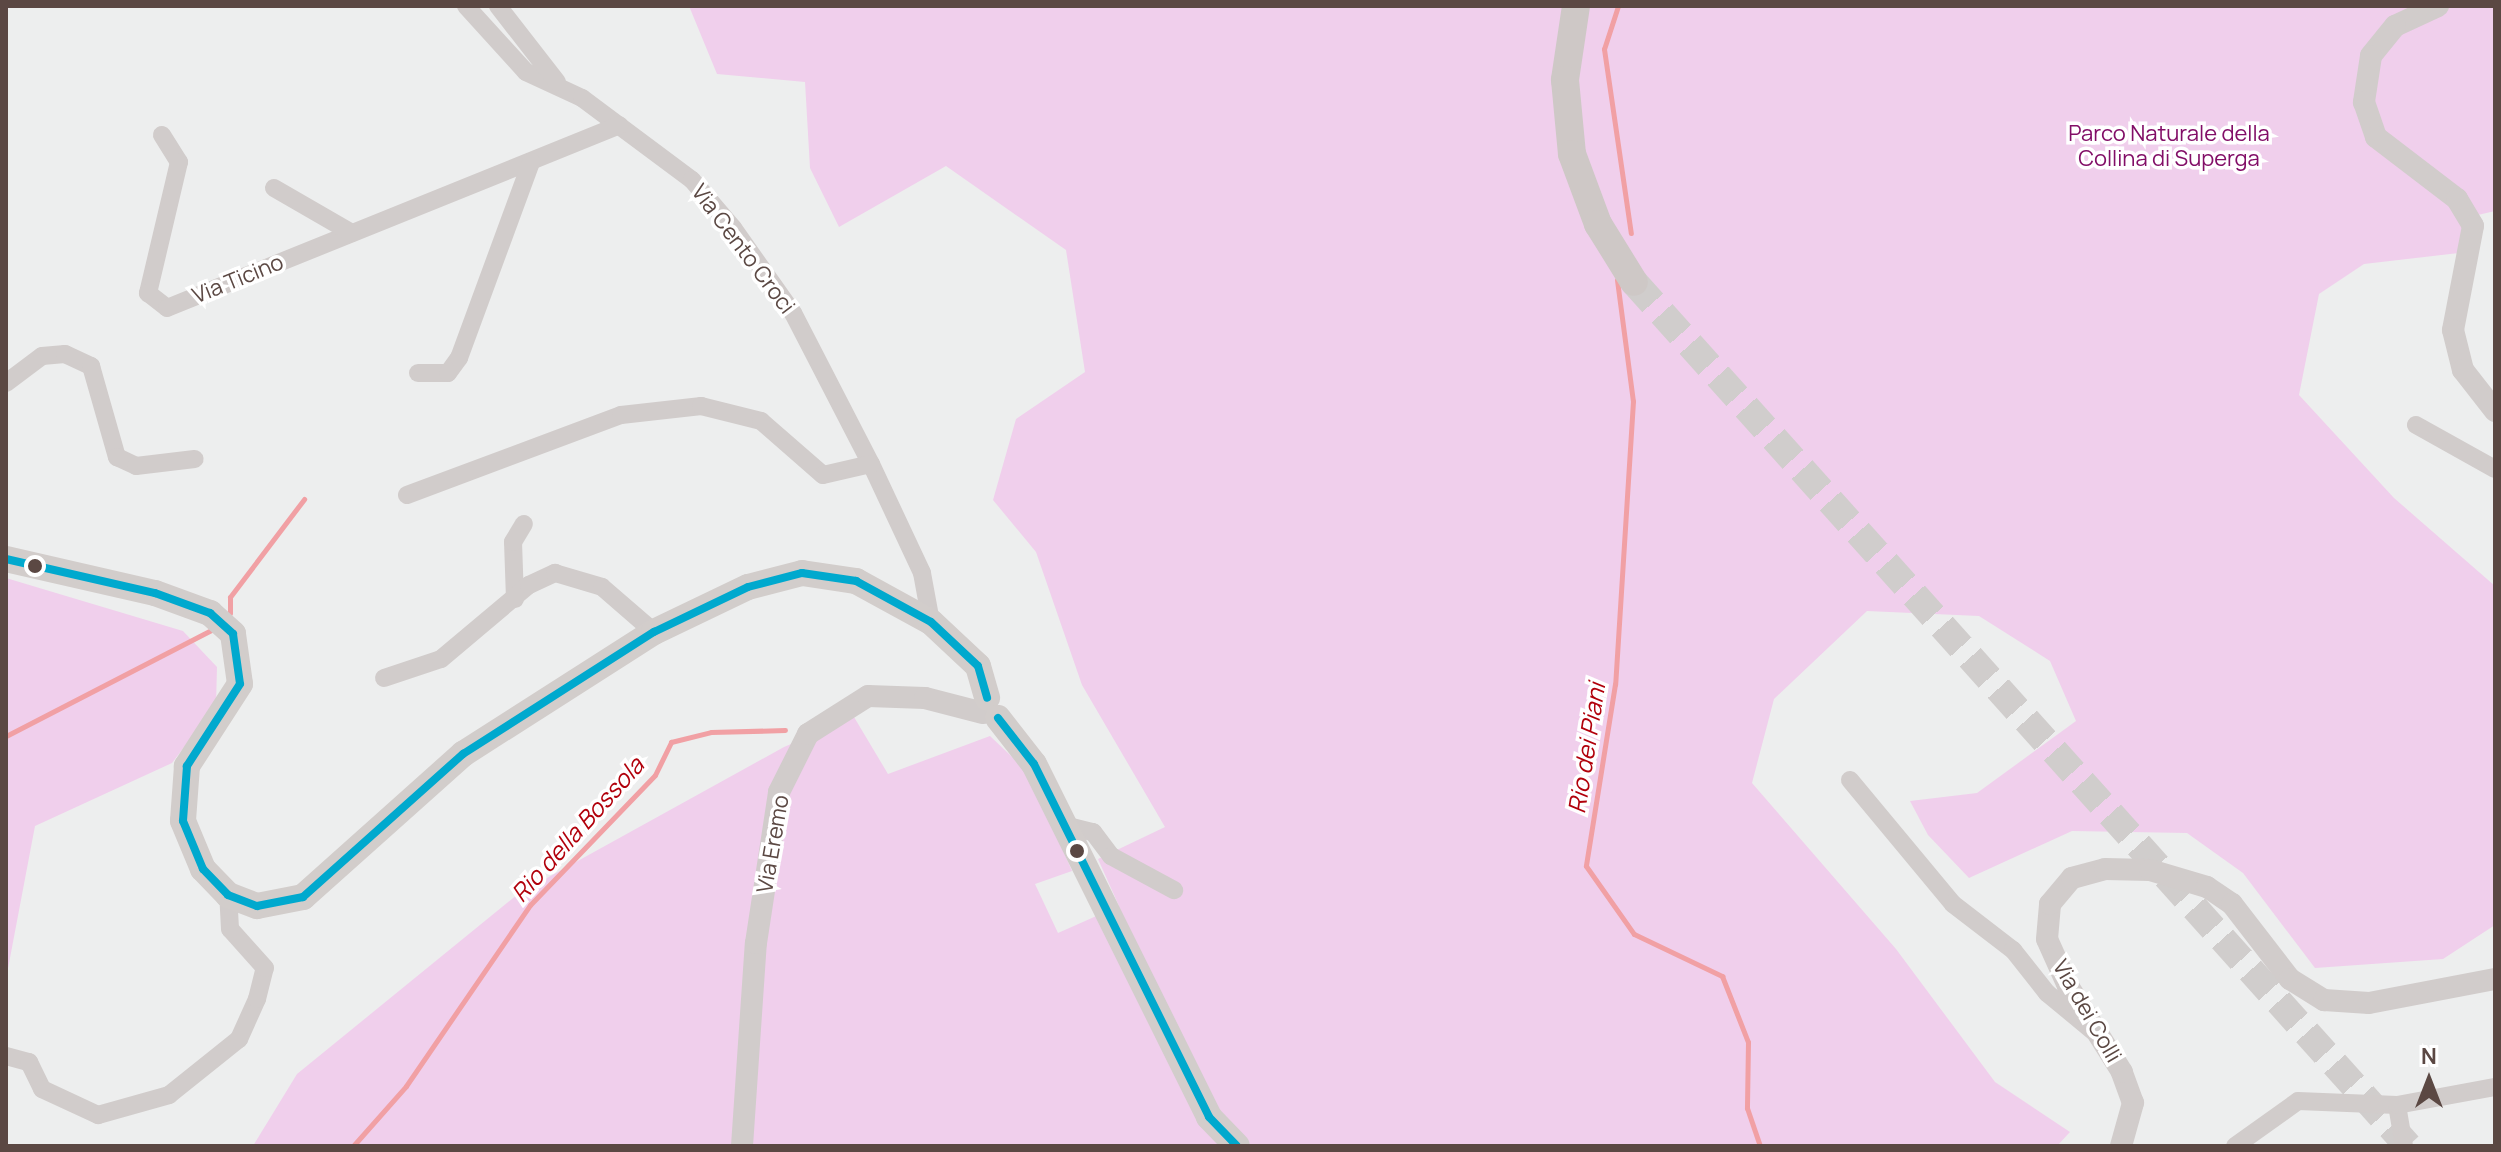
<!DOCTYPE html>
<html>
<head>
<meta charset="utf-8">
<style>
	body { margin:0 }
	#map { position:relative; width:2501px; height:1152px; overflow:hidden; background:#edeeee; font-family:Manrope,sans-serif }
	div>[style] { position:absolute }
	.green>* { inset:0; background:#f0cfec }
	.stream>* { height:5px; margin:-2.5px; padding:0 2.5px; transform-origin:2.5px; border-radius:2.5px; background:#f1a0a4 }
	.primary-tunnel>* { height:28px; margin-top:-14px; transform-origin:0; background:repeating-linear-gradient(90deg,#d0cdcc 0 28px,transparent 0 42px) }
	.minor>* { height:18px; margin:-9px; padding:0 9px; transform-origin:9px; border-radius:9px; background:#d1cccb }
	.tertiary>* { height:22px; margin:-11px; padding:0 11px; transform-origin:11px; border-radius:11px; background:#d1cccb }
	.secondary>* { height:26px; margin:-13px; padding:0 13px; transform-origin:13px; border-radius:13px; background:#d2cdcb }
	.primary>* { height:28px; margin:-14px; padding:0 14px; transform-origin:14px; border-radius:14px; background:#cec8c6 }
	.bus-1>* { height:8px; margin:-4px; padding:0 4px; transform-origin:4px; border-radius:4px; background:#00a9ce }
	.dots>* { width:22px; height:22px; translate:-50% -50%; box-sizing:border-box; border:4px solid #fff; border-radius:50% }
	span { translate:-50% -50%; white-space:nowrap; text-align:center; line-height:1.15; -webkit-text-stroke:7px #fff; paint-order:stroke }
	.park-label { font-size:22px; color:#820e67 }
	.street-label { font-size:22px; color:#5b4843 }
	.water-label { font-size:24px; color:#b1000b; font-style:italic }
	.frame { position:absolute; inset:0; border:8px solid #5b4843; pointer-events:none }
	.north { position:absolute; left:2389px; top:1040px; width:80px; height:80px; -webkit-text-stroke:6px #fff; paint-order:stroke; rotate:0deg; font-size:22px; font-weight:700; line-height:32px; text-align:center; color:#5b4843 }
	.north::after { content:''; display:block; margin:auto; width:28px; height:36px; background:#5b4843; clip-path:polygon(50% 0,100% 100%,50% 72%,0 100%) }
</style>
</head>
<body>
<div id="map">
	<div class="green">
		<div style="clip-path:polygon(689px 6px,2495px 6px,2495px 211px,2465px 218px,2476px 251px,2364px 264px,2319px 294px,2299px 395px,2394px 498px,2495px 586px,2495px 925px,2443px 959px,2315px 968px,2243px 873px,2187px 833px,2072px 831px,1969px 878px,1928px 835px,1910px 801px,1977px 793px,2076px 721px,2050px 661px,1979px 616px,1867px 611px,1774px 699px,1752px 783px,1896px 949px,1995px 1082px,2070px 1132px,2057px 1146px,253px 1146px,297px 1074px,518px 894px,784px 747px,854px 717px,888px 774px,990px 736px,1029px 773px,1072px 871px,1035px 884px,1058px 933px,1119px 906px,1098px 859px,1165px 827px,1082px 685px,1036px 552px,993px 500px,1016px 419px,1085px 372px,1066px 250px,946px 166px,839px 227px,810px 168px,805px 82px,717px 74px)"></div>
		<div style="clip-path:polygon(6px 578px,183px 631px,217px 667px,216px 705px,172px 763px,35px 826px,6px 979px)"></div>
	</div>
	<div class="stream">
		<div style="left:1618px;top:6px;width:45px;rotate:108deg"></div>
		<div style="left:1604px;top:49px;width:186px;rotate:81.7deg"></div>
		<div style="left:1617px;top:280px;width:122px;rotate:82.5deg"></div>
		<div style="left:1633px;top:401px;width:284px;rotate:93.6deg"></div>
		<div style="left:1615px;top:684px;width:184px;rotate:99.1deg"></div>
		<div style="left:1586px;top:866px;width:83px;rotate:54.8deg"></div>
		<div style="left:1634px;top:934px;width:98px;rotate:25.5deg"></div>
		<div style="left:1722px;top:976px;width:71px;rotate:68.5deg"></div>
		<div style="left:1748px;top:1042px;width:66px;rotate:90.9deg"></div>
		<div style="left:1747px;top:1108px;width:40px;rotate:71.1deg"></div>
		<div style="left:230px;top:613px;width:16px;rotate:-90deg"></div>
		<div style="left:230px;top:597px;width:123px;rotate:-52.9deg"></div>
		<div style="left:6px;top:736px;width:231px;rotate:-27.3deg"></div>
		<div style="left:353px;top:1146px;width:80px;rotate:-48.5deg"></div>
		<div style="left:406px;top:1086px;width:219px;rotate:-55.6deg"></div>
		<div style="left:530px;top:905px;width:180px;rotate:-46.1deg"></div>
		<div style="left:655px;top:775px;width:37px;rotate:-64deg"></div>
		<div style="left:671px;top:742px;width:41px;rotate:-14deg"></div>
		<div style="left:711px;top:732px;width:74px;rotate:-1.5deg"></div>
	</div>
	<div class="primary-tunnel">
		<div style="left:1634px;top:282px;width:1160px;rotate:48.14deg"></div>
	</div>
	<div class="minor">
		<div style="left:466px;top:6px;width:89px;rotate:47.7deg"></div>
		<div style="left:526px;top:72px;width:62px;rotate:24.9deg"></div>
		<div style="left:582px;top:98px;width:137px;rotate:36.7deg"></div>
		<div style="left:692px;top:180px;width:63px;rotate:49.5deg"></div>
		<div style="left:733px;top:228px;width:104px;rotate:54.8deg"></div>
		<div style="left:793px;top:313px;width:170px;rotate:62.7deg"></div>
		<div style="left:871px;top:464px;width:120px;rotate:64.9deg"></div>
		<div style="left:922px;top:573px;width:50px;rotate:79.6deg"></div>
		<div style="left:498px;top:6px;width:96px;rotate:52.2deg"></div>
		<div style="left:162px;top:135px;width:32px;rotate:58deg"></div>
		<div style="left:179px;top:162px;width:135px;rotate:103.3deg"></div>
		<div style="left:148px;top:293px;width:24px;rotate:38deg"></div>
		<div style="left:167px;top:308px;width:488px;rotate:-22deg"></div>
		<div style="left:274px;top:188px;width:90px;rotate:30deg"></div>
		<div style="left:418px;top:373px;width:30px"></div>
		<div style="left:448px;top:373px;width:19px;rotate:-54deg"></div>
		<div style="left:459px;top:358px;width:209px;rotate:-69.8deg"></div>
		<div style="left:6px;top:383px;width:45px;rotate:-36.9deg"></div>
		<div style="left:42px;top:356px;width:23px;rotate:-5deg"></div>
		<div style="left:65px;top:354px;width:29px;rotate:25deg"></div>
		<div style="left:91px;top:366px;width:95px;rotate:74.1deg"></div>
		<div style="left:117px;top:457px;width:21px;rotate:25deg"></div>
		<div style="left:136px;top:466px;width:59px;rotate:-6.8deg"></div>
		<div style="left:2416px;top:425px;width:90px;rotate:29.1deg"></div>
		<div style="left:407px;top:495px;width:228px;rotate:-20.5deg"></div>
		<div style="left:621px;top:415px;width:81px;rotate:-6.4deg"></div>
		<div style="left:701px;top:406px;width:62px;rotate:14deg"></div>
		<div style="left:761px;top:421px;width:82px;rotate:41.1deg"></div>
		<div style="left:823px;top:475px;width:49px;rotate:-12.9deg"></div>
		<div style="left:515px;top:599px;width:57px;rotate:-92deg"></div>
		<div style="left:513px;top:542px;width:21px;rotate:-59deg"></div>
		<div style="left:384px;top:678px;width:60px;rotate:-18.4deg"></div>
		<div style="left:441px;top:659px;width:115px;rotate:-40.1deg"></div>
		<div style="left:529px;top:585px;width:29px;rotate:-25deg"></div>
		<div style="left:555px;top:573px;width:49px;rotate:16.6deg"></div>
		<div style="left:602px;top:587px;width:69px;rotate:40.9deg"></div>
		<div style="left:1850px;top:780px;width:161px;rotate:50.3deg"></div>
		<div style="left:1953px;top:904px;width:76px;rotate:37.5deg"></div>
		<div style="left:2013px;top:950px;width:55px;rotate:51.7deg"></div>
		<div style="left:2047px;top:993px;width:60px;rotate:39.6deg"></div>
		<div style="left:1064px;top:825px;width:30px;rotate:14deg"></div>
		<div style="left:1093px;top:832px;width:30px;rotate:53deg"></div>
		<div style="left:1111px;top:856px;width:72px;rotate:28.4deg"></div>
		<div style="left:6px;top:1056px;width:24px;rotate:15deg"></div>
		<div style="left:29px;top:1062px;width:30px;rotate:64deg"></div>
		<div style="left:42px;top:1089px;width:62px;rotate:24.9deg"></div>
		<div style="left:98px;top:1115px;width:74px;rotate:-15.7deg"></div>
		<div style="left:169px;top:1095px;width:90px;rotate:-38.7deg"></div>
		<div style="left:239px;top:1039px;width:44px;rotate:-65.8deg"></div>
		<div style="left:257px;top:999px;width:32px;rotate:-76deg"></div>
		<div style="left:265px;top:968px;width:52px;rotate:-131.9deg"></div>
		<div style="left:230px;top:929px;width:34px;rotate:-93deg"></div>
		<div style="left:2397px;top:1105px;width:42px;rotate:80.3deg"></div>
		<div style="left:2235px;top:1146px;width:77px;rotate:-35.5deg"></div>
		<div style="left:2298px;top:1101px;width:99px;rotate:2.3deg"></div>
		<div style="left:2397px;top:1105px;width:100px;rotate:-10.4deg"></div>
	</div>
	<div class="tertiary">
		<div style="left:2438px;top:6px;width:47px;rotate:155.1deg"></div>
		<div style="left:2395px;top:26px;width:38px;rotate:129deg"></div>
		<div style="left:2371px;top:56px;width:47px;rotate:98.7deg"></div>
		<div style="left:2364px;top:102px;width:37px;rotate:71deg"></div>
		<div style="left:2376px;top:137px;width:102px;rotate:37.4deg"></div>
		<div style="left:2457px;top:199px;width:31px;rotate:59deg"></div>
		<div style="left:2473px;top:226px;width:106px;rotate:100.9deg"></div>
		<div style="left:2453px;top:330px;width:41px;rotate:76deg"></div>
		<div style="left:2463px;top:370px;width:52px;rotate:52deg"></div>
		<div style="left:742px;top:1146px;width:203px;rotate:-86.1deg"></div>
		<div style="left:756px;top:943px;width:153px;rotate:-81.3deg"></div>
		<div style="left:779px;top:792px;width:65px;rotate:-63.4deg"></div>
		<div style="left:808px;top:734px;width:71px;rotate:-32.3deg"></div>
		<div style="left:868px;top:696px;width:57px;rotate:2deg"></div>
		<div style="left:925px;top:698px;width:60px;rotate:14.5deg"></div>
		<div style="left:2121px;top:1146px;width:45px;rotate:-74.4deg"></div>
		<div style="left:2133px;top:1103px;width:33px;rotate:-110deg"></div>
		<div style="left:2122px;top:1072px;width:102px;rotate:-122.1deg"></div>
		<div style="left:2068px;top:986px;width:51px;rotate:-114.1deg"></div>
		<div style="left:2047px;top:939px;width:35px;rotate:-85deg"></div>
		<div style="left:2050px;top:904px;width:34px;rotate:-50deg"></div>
		<div style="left:2072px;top:878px;width:34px;rotate:-15deg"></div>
		<div style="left:2105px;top:869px;width:45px;rotate:1.3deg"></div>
		<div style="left:2150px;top:870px;width:59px;rotate:16.6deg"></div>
		<div style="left:2207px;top:887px;width:30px;rotate:34deg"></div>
		<div style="left:2232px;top:904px;width:95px;rotate:52.3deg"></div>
		<div style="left:2290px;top:979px;width:40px;rotate:32deg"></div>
		<div style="left:2324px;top:1000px;width:45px;rotate:3.8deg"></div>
		<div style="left:2369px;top:1003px;width:128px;rotate:-10.8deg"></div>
	</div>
	<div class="secondary">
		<div style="left:6px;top:559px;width:153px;rotate:12.9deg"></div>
		<div style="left:155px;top:593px;width:59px;rotate:20deg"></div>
		<div style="left:210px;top:613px;width:31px;rotate:42deg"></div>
		<div style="left:233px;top:634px;width:50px;rotate:82deg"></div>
		<div style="left:240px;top:684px;width:98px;rotate:122.9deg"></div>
		<div style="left:187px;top:766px;width:55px;rotate:94.2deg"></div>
		<div style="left:183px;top:821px;width:52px;rotate:67.4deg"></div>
		<div style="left:203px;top:869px;width:36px;rotate:46deg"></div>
		<div style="left:228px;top:895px;width:31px;rotate:21deg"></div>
		<div style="left:257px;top:906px;width:47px;rotate:-11.1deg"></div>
		<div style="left:303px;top:897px;width:215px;rotate:-41.8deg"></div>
		<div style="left:463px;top:754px;width:227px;rotate:-32.6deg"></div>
		<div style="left:654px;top:632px;width:104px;rotate:-25.6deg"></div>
		<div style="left:748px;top:587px;width:56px;rotate:-14.5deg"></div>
		<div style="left:802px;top:573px;width:55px;rotate:8.4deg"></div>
		<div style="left:856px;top:581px;width:85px;rotate:28.7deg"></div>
		<div style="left:931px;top:622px;width:64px;rotate:43.1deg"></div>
		<div style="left:978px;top:666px;width:33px;rotate:74deg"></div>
		<div style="left:998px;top:718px;width:58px;rotate:52deg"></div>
		<div style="left:1034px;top:764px;width:394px;rotate:63.6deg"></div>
		<div style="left:1209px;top:1117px;width:40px;rotate:46deg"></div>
	</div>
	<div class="primary">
		<div style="left:1576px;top:6px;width:75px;rotate:98.5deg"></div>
		<div style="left:1565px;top:80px;width:74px;rotate:84.6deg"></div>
		<div style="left:1572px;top:154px;width:75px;rotate:69.6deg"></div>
		<div style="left:1598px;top:224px;width:68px;rotate:58.2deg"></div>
	</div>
	<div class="bus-1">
		<div style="left:6px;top:559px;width:153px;rotate:12.9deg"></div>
		<div style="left:155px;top:593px;width:59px;rotate:20deg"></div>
		<div style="left:210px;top:613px;width:31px;rotate:42deg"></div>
		<div style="left:233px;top:634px;width:50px;rotate:82deg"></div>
		<div style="left:240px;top:684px;width:98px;rotate:122.9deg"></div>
		<div style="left:187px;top:766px;width:55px;rotate:94.2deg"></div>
		<div style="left:183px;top:821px;width:52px;rotate:67.4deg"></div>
		<div style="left:203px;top:869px;width:36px;rotate:46deg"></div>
		<div style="left:228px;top:895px;width:31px;rotate:21deg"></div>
		<div style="left:257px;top:906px;width:47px;rotate:-11.1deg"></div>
		<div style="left:303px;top:897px;width:215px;rotate:-41.8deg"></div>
		<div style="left:463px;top:754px;width:227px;rotate:-32.6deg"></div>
		<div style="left:654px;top:632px;width:104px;rotate:-25.6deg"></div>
		<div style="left:748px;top:587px;width:56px;rotate:-14.5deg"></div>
		<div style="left:802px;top:573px;width:55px;rotate:8.4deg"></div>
		<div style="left:856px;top:581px;width:85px;rotate:28.7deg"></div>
		<div style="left:931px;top:622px;width:64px;rotate:43.1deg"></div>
		<div style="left:978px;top:666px;width:33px;rotate:74deg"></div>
		<div style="left:998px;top:718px;width:58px;rotate:52deg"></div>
		<div style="left:1034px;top:764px;width:394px;rotate:63.6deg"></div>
		<div style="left:1209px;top:1117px;width:40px;rotate:46deg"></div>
	</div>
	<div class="dots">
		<div style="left:35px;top:566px;background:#5b4843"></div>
		<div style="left:1077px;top:851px;background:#5b4843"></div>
	</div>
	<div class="park-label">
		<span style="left:2169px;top:146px">Parco Naturale della<br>Collina di Superga</span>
	</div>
	<div class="street-label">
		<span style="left:743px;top:249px;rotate:53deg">Via Cento Croci</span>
		<span style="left:238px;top:279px;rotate:-22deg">Via Ticino</span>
		<span style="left:773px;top:844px;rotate:-80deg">Via Eremo</span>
		<span style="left:2087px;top:1011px;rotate:60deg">Via dei Colli</span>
	</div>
	<div class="water-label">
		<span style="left:1586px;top:748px;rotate:-81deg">Rio dei Piani</span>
		<span style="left:577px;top:829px;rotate:-48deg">Rio della Bossola</span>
	</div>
	<div class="frame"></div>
	<div class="north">N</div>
</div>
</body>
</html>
